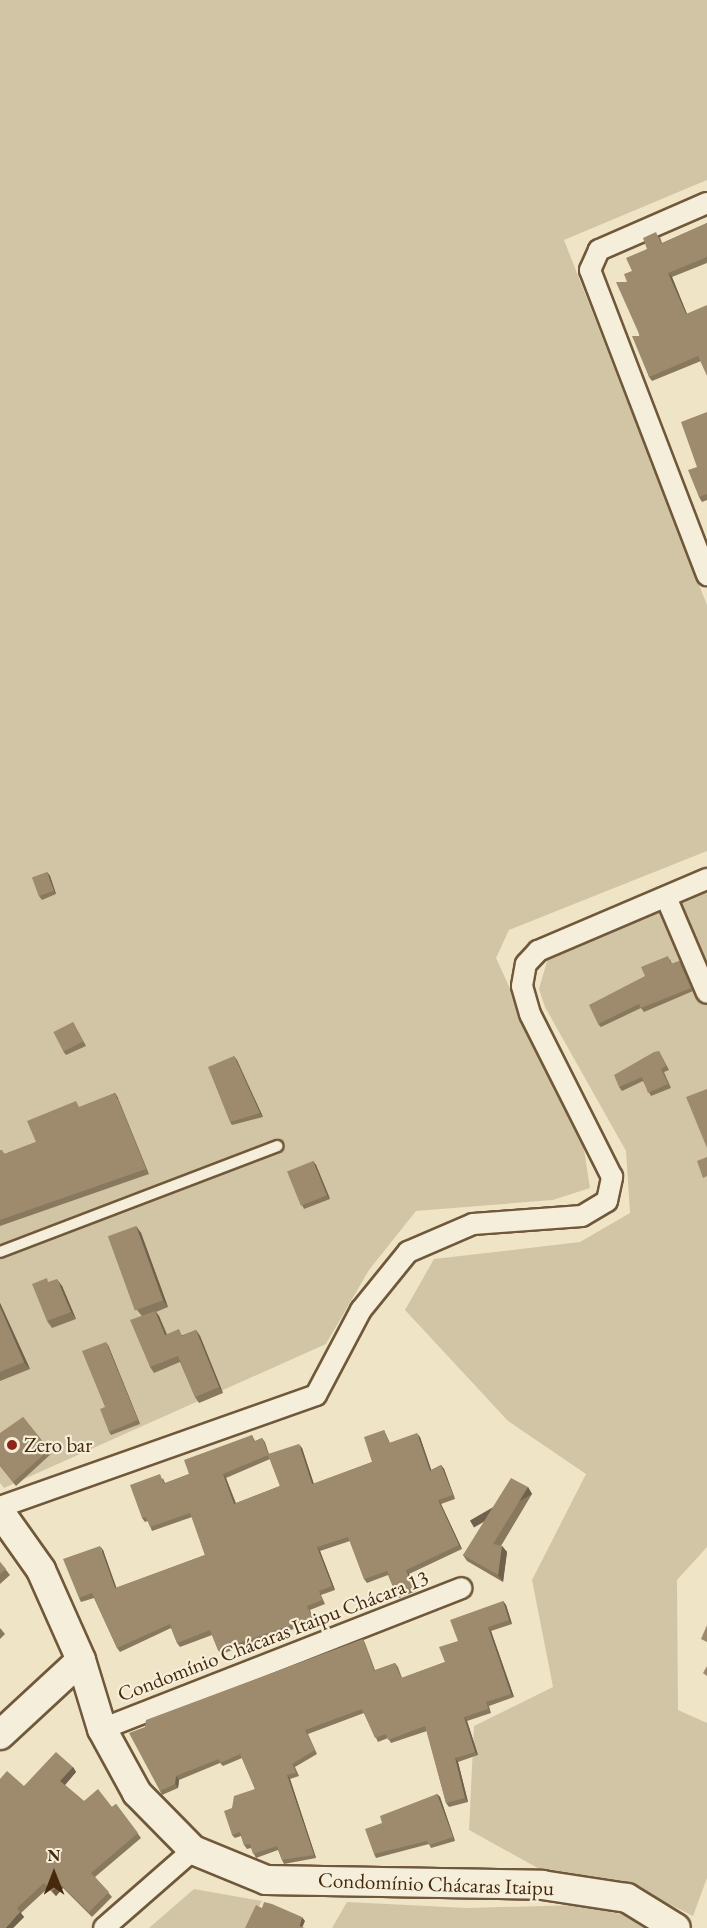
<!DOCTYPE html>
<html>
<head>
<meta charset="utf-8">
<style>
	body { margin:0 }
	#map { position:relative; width:707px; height:1928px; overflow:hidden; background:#efe5c6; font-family:"EB Garamond",serif }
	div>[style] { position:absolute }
	.green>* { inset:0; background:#d2c5a6 }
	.roads { filter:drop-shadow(2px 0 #70583a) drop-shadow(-2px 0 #70583a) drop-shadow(0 2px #70583a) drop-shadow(0 -2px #70583a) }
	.lane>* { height:10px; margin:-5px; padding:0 5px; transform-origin:5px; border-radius:5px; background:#f5eeda }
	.street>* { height:20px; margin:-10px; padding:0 10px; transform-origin:10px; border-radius:10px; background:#f5eeda }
	.secondary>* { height:28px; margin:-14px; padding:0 14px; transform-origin:14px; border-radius:14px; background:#f5eeda }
	.wall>* { inset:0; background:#88785e }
	.shaded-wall>* { inset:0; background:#6f614c; transform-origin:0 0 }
	.building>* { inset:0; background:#9e8b6d; transform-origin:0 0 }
	.dots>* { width:16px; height:16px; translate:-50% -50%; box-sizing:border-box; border:3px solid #f5eeda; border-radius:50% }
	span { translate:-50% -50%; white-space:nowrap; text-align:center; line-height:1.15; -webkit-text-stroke:4.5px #f5eeda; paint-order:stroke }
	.poi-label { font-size:21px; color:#46290c }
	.left { translate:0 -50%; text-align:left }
	.street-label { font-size:21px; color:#46290c }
	.north { position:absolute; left:24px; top:1844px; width:60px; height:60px; -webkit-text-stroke:4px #f5eeda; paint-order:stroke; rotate:0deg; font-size:16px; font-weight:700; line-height:24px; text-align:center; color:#46290c }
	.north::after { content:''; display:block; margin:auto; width:21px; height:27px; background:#46290c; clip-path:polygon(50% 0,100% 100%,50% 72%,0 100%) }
</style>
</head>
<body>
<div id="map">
	<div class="green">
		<div style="clip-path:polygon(0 0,707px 0,707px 180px,564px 240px,707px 605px,707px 851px,509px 930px,496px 958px,584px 1149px,590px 1188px,553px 1200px,416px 1211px,369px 1270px,326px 1344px,4px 1488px,0 1483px)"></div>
		<div style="clip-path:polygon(707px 889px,707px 1547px,677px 1580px,678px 1710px,707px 1723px,707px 1878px,693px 1916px,625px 1882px,543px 1871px,469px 1830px,474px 1726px,553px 1687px,532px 1580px,586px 1474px,508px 1421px,405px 1310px,434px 1259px,580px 1242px,630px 1213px,626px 1151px,545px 1007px,539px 989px,549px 954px)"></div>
		<div style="clip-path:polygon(194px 1889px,262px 1901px,247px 1928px,149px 1928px)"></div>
		<div style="clip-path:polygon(347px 1902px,467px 1908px,578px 1905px,629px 1916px,650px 1928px,332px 1928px)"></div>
	</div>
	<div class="roads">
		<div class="lane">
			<div style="left:0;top:1252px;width:297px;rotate:-20.9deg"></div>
		</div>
		<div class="street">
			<div style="left:707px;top:203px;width:118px;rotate:156.5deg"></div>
			<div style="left:599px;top:250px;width:22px;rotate:114deg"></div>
			<div style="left:590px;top:270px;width:327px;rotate:69deg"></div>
			<div style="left:666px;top:897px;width:104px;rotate:66.9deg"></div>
			<div style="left:0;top:1507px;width:335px;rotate:-19.5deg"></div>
			<div style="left:316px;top:1395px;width:96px;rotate:-62.1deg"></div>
			<div style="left:361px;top:1310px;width:75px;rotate:-51deg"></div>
			<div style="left:408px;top:1252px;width:71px;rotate:-23.3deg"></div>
			<div style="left:473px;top:1224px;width:109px;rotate:-4.2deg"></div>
			<div style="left:582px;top:1216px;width:29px;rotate:-31deg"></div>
			<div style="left:607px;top:1201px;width:25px;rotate:-78deg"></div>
			<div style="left:612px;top:1177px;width:182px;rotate:-116.7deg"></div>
			<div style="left:530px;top:1014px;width:29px;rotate:-106deg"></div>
			<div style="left:522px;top:986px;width:22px;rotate:-80deg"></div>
			<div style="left:526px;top:964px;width:18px;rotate:-47deg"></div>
			<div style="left:538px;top:951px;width:184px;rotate:-23.1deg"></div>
			<div style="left:102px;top:1729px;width:386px;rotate:-21.4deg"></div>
			<div style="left:104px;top:1928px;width:118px;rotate:-41.2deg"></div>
		</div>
		<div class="secondary">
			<div style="left:0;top:1512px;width:71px;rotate:54.7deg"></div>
			<div style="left:41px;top:1570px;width:98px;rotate:66deg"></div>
			<div style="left:81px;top:1660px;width:72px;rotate:73.1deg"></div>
			<div style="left:102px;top:1729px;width:73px;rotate:61.3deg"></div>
			<div style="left:137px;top:1793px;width:80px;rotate:45.5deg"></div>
			<div style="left:193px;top:1850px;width:79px;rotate:22.3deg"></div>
			<div style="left:266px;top:1880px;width:276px;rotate:1deg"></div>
			<div style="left:542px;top:1885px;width:86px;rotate:8.7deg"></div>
			<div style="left:627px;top:1898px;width:57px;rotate:31.5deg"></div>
			<div style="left:0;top:1735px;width:110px;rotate:-42.8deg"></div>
		</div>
	</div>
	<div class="wall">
		<div style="clip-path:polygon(707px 223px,707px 263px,672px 277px,687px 314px,701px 361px,652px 381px,649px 377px,627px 282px,632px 271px,647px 249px,660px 237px,662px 243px)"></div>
		<div style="clip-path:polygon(707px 412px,707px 500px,702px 502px,699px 497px,697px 467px)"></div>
		<div style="clip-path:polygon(47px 872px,50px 876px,56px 894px,42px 900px,39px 896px)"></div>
		<div style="clip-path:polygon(670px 959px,672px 964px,679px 961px,682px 965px,693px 991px,644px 1012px,641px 1008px,601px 1027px,598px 1024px,645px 976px)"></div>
		<div style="clip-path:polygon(73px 1022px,86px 1046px,66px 1055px,63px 1051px)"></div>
		<div style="clip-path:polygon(659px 1051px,669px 1070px,664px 1072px,671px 1088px,651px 1096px,643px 1081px,622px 1091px,619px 1087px)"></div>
		<div style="clip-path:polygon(234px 1056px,263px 1117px,232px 1125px,230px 1122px)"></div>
		<div style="clip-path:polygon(115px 1093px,118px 1098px,149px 1174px,0 1226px,0 1150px,5px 1154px,36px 1142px,80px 1107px)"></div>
		<div style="clip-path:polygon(313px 1161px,316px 1165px,330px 1199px,304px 1209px,302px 1205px)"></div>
		<div style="clip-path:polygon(136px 1226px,141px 1233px,168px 1307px,156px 1312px,159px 1316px,167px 1334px,183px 1335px,196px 1330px,200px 1336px,223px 1393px,199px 1403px,195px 1397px,180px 1362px,154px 1373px,150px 1367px,142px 1316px,137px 1310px)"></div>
		<div style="clip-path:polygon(49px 1282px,62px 1286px,76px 1319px,52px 1328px,47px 1321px)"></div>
		<div style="clip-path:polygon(0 1303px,30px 1369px,0 1381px)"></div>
		<div style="clip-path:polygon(108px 1345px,140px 1424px,111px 1435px,109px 1432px,105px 1407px)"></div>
		<div style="clip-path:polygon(23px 1417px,52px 1453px,16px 1486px,0 1466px)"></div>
		<div style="clip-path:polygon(evenodd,384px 1430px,390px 1443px,420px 1437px,431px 1470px,441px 1465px,444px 1469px,455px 1499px,441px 1504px,462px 1549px,409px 1574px,416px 1591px,399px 1598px,396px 1594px,388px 1575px,367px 1583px,364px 1579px,350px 1541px,320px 1551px,335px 1590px,321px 1595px,325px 1604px,310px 1610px,314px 1622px,221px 1654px,218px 1650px,212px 1635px,180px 1647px,177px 1643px,171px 1628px,120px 1652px,117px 1648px,94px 1598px,81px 1602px,79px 1598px,103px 1550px,116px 1588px,205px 1555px,192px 1517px,152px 1531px,148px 1521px,145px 1522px,142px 1518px,163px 1478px,165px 1483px,189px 1474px,252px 1435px,255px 1441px,262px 1438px,265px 1442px,269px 1454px,302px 1448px,314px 1484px,372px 1462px,384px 1430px,270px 1459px,280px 1486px,236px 1503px,226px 1478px,270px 1459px)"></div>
		<div style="clip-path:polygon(528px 1487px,532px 1494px,501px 1546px,502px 1546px,507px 1552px,503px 1582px,467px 1561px,463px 1555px)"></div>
		<div style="clip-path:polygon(0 1562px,10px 1575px,0 1584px)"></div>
		<div style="clip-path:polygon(503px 1601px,506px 1605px,512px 1624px,491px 1631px,514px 1697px,489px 1706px,491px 1713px,467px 1721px,478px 1755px,458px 1762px,468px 1802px,449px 1807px,446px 1803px,427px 1731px,391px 1743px,388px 1738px,378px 1742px,364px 1713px,308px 1734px,317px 1754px,295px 1767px,299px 1776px,290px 1779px,316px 1858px,284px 1864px,282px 1860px,278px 1850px,256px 1858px,251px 1848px,247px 1849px,244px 1845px,241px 1836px,235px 1838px,232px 1835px,232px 1808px,255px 1789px,242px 1758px,223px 1766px,220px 1763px,179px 1780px,178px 1788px,162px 1795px,160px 1791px,145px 1727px,363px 1639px,365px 1643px,375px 1670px,395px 1663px,398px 1667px,402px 1678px,445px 1662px,458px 1641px)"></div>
		<div style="clip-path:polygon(0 1628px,5px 1634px,0 1639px)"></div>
		<div style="clip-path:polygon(73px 1767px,76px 1772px,65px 1785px,84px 1801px,112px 1807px,116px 1804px,141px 1838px,95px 1877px,112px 1897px,92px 1917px,63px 1888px,56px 1896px,48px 1888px,21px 1913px,24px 1917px,13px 1928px,24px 1786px)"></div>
		<div style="clip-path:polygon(437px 1794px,440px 1797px,455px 1841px,431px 1848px,429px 1844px,376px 1858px,374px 1854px,382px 1823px)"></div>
	</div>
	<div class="shaded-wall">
		<div style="clip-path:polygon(668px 273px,672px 277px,689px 319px,686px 314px)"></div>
		<div style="clip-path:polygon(47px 872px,50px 876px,56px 894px,54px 891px)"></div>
		<div style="clip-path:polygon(679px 961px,682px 965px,693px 991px,691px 988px)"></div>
		<div style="clip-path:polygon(234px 1056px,237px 1060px,263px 1117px,260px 1113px)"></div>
		<div style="left:115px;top:1093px;width:6px;height:82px;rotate:59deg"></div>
		<div style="clip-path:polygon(313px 1161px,316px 1165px,330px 1199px,327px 1195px)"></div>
		<div style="clip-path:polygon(136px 1226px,141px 1233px,168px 1307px,163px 1300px)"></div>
		<div style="clip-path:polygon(57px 1279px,62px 1286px,76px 1319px,71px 1312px)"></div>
		<div style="clip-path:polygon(0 1303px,30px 1369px,24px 1362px,0 1307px)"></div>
		<div style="clip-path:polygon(155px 1311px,159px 1316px,169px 1341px,165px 1335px)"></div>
		<div style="clip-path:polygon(196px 1330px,200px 1336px,223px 1393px,219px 1387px)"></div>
		<div style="clip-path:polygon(106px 1342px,108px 1345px,140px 1424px,138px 1420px)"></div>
		<div style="clip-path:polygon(417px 1433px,420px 1437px,433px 1475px,430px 1471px)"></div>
		<div style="clip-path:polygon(299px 1444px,302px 1448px,315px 1488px,312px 1484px)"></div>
		<div style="clip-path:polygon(441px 1465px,444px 1469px,455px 1499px,453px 1495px)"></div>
		<div style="clip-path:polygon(223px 1474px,226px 1478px,237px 1508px,234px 1504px)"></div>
		<div style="left:528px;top:1487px;width:8px;height:67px;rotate:60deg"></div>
		<div style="clip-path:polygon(438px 1500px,441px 1504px,462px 1549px,459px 1545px)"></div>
		<div style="clip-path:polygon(100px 1546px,103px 1550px,118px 1592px,115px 1588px)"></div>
		<div style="clip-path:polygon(502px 1546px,507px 1552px,503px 1582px,498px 1575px)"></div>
		<div style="clip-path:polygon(317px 1547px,320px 1551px,335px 1590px,332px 1586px)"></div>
		<div style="clip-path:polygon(406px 1570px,409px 1574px,416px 1591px,413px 1587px)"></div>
		<div style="clip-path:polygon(503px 1601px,506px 1605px,512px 1624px,509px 1620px)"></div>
		<div style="clip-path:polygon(488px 1627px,491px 1631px,514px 1697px,511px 1694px)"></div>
		<div style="clip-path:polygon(464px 1717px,467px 1721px,478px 1755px,475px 1752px)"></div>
		<div style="clip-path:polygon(455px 1758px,458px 1762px,468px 1802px,465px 1798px)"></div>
		<div style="clip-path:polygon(73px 1767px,76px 1772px,64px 1786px,60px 1781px)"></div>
		<div style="clip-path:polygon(287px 1775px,290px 1779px,316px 1858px,314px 1855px)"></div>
		<div style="clip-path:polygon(176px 1776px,179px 1780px,178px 1788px,175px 1784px)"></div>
		<div style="clip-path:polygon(437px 1794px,440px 1797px,455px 1841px,453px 1837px)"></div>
		<div style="clip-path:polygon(59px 1883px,63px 1888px,56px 1896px,52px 1891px)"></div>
		<div style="clip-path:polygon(20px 1912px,24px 1917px,13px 1928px,5px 1928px)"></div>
		<div style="clip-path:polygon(302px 1917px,305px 1921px,302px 1928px,299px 1926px)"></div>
	</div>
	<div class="building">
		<div style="clip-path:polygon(707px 223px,707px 257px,668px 273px,686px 314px,707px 305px,707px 376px,698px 356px,649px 377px,632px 336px,640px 336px,616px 282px,627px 282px,624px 274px,632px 271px,626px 258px,647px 249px,643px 238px,656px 232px,661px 244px)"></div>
		<div style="clip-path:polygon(707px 412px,707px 494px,699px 497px,688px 470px,697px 467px,681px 422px)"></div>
		<div style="left:47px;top:872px;width:20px;height:16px;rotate:70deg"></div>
		<div style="clip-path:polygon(668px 956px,671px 964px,679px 961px,691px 988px,641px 1008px,639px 1004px,598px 1024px,589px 1005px,645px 976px,641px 967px)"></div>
		<div style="left:73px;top:1022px;width:22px;height:22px;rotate:63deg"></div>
		<div style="clip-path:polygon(659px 1051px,666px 1066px,661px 1069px,668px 1084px,648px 1093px,642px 1077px,619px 1087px,614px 1075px,654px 1052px)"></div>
		<div style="clip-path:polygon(234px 1056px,260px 1113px,230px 1122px,208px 1067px)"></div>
		<div style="clip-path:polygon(707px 1089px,707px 1148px,686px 1097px)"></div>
		<div style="clip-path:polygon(115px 1093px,146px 1169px,0 1220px,0 1150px,2px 1150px,4px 1154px,36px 1142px,27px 1121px,76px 1101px,79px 1107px)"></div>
		<div style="clip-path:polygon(707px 1157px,707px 1176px,703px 1178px,697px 1161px)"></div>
		<div style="left:313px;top:1161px;width:37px;height:28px;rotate:68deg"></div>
		<div style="left:136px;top:1226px;width:79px;height:30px;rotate:70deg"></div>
		<div style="clip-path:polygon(47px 1278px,48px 1282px,57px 1279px,71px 1312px,47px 1321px,32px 1284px)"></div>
		<div style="clip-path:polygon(0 1307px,24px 1362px,0 1372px)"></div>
		<div style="clip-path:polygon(155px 1311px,165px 1335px,179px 1329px,182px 1336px,196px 1330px,219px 1387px,195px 1397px,178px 1356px,150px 1367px,130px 1320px)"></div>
		<div style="clip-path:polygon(106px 1342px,138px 1420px,109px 1432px,100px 1409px,105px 1407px,82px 1351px)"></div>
		<div style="clip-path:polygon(23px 1417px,49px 1450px,13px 1482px,0 1465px,0 1433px)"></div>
		<div style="clip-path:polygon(evenodd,384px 1430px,389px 1443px,417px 1433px,430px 1471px,441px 1465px,453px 1495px,438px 1500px,459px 1545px,406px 1570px,413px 1587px,396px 1594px,387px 1571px,364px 1579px,348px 1537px,317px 1547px,332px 1586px,319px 1591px,322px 1600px,307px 1606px,312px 1618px,218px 1650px,210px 1630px,177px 1643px,170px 1624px,117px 1648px,92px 1593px,79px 1598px,63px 1559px,100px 1546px,115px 1588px,205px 1555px,190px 1513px,150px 1527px,146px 1517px,142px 1518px,130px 1485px,160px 1474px,164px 1484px,189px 1474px,184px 1460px,252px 1435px,254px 1442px,262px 1438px,268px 1454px,299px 1444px,312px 1484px,372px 1462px,364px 1437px,384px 1430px,268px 1455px,280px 1486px,234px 1504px,223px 1474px,268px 1455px)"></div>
		<div style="clip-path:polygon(511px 1478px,528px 1487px,493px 1544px,502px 1546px,498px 1575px,463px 1555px)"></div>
		<div style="clip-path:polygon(0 1562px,6px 1569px,0 1574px)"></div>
		<div style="clip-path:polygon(503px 1601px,509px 1620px,488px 1627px,511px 1694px,486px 1702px,488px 1709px,464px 1717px,475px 1752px,455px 1758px,465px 1798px,446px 1803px,425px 1726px,388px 1740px,386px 1734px,375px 1738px,362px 1709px,305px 1730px,315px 1750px,292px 1764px,296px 1773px,287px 1775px,314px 1855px,282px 1860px,277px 1846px,253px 1854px,250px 1844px,244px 1845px,240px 1832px,232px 1835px,224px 1811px,232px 1808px,234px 1796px,255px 1789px,240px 1754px,220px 1763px,219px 1759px,176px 1776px,175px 1784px,160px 1791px,129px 1733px,145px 1727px,146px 1720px,363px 1639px,374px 1671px,395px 1663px,401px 1678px,445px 1662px,439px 1647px,458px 1641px,450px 1620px)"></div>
		<div style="clip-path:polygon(707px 1625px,707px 1642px,701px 1639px)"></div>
		<div style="clip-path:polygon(707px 1666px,707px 1676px,703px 1673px)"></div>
		<div style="clip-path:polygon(56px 1752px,73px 1767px,60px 1781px,84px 1801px,98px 1789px,112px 1807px,116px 1804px,138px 1833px,91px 1873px,109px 1892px,89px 1912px,59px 1883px,52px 1891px,44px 1883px,17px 1908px,20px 1912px,5px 1928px,0 1928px,0 1779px,7px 1771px,24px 1786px)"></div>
		<div style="clip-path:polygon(437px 1794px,453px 1837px,429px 1845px,427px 1841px,374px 1854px,365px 1829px,382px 1823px,380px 1816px)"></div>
		<div style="clip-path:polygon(264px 1902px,272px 1904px,302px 1917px,299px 1926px,305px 1928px,245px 1928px,256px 1905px,262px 1908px)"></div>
	</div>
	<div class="dots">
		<div style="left:12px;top:1445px;background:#8f2418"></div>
	</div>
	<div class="poi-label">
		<span class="left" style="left:24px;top:1445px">Zero bar</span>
	</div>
	<div class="street-label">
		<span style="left:273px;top:1636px;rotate:-21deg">Condomínio Chácaras Itaipu Chácara 13</span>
		<span style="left:436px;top:1884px;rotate:2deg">Condomínio Chácaras Itaipu</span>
	</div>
	<div class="north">N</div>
</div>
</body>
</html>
